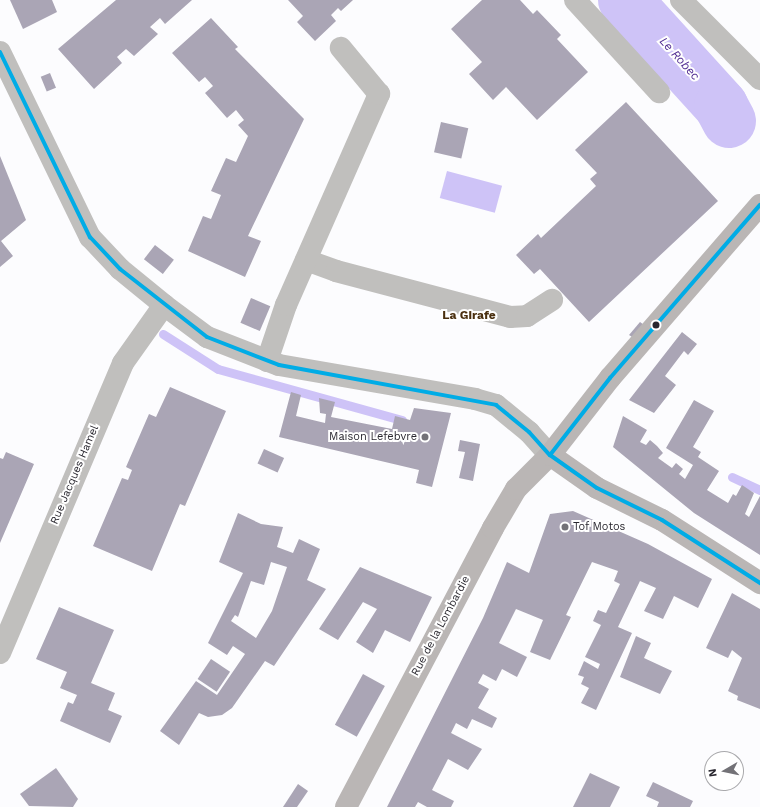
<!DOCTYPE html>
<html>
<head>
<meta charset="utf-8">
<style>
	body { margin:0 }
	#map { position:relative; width:760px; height:807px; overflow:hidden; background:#fcfcfe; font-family:"Work Sans",sans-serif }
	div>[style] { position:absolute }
	.water>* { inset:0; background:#cec3f7; transform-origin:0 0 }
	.stream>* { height:9px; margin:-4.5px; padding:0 4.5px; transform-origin:4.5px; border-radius:4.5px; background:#cec3f7 }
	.river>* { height:54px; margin:-27px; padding:0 27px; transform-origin:27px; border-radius:27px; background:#cec3f7 }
	.building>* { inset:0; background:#aaa5b5; transform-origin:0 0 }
	.minor>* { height:22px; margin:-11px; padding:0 11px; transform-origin:11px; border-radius:11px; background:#c0bfbd }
	.major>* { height:22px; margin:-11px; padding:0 11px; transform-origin:11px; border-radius:11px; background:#bab6b5 }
	.bus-1>* { height:4px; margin:-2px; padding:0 2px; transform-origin:2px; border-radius:2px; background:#00ace6 }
	.dots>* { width:11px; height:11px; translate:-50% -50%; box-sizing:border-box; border:2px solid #fff; border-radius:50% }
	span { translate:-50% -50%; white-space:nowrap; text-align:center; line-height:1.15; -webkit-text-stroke:4px #fff; paint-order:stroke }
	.poi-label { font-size:11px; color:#29272f }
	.right { translate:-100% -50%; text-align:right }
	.left { translate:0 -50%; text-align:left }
	.street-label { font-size:11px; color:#29272f }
	.water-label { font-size:12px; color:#4f2a91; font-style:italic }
	.neighbourhood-label { font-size:12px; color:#4a2f0f; font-weight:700 }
	.north { position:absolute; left:704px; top:751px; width:40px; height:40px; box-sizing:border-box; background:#fff; border:1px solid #a9a9ac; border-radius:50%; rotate:261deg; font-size:11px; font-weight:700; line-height:16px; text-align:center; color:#29272f }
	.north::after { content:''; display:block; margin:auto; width:14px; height:18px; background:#737277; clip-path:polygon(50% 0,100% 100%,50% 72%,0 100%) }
</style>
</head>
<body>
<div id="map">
	<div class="water">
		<div style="left:447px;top:171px;width:57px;height:28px;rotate:15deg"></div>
	</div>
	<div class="stream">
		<div style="left:163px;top:334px;width:65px;rotate:32.5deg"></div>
		<div style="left:218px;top:369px;width:191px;rotate:15.5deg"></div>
		<div style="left:732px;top:477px;width:31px;rotate:25deg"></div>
	</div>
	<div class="river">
		<div style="left:625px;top:0;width:143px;rotate:47.8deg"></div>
		<div style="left:721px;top:106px;width:17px;rotate:62deg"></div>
	</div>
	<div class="building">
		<div style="clip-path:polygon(10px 0,52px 0,57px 12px,23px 29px)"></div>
		<div style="clip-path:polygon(116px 0,192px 0,165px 24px,160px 18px,150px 27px,158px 34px,134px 56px,126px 49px,117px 57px,122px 63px,94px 89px,58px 49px)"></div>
		<div style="clip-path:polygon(288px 0,353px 0,341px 11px,338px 8px,331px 15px,336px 21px,315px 41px,297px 22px,303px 16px)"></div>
		<div style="clip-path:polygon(482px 0,520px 0,533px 14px,537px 10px,561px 35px,557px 39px,588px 72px,537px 120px,506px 87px,493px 100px,469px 74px,482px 62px,451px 29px)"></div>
		<div style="clip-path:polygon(211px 18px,238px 47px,235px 49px,304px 119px,248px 236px,261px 241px,245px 277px,188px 251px,203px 216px,211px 219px,221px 195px,211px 191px,226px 158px,236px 162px,248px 136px,238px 125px,244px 120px,236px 110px,227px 118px,205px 93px,213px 86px,205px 77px,199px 82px,172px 53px)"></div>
		<div style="left:50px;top:73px;width:16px;height:10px;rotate:68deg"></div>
		<div style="clip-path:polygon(626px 102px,718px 201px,589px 322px,540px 269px,534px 274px,516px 255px,538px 234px,541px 238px,596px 186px,590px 179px,597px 173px,575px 150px)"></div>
		<div style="left:441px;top:122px;width:28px;height:31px;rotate:13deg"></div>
		<div style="clip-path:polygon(0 156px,26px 220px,1px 241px,13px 256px,0 267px)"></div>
		<div style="left:155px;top:245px;width:24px;height:18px;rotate:38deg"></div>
		<div style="left:251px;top:298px;width:21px;height:27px;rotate:23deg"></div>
		<div style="clip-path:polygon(640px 322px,647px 327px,637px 340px,629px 335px)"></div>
		<div style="clip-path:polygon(682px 332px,697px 344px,688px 355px,684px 351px,665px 376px,676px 385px,654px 413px,629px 400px)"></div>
		<div style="clip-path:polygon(170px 387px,226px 411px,185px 506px,180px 504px,152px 571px,93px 546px,122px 478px,128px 480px,132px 470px,126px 467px,149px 414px,156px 417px)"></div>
		<div style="clip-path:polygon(291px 392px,301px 395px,296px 416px,325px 423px,326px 414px,320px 413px,319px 398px,335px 402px,331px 417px,392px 429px,395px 416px,410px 420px,414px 408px,451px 413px,432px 487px,416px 483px,419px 470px,279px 437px)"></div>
		<div style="clip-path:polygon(694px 400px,714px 411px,693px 447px,701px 452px,698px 457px,719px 471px,707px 490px,728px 503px,733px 494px,736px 496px,742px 485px,754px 493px,745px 514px,749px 517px,760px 496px,760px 555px,694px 513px,613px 447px,623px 416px,647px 430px,640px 442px,646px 445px,650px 440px,657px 446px,663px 453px,658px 458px,672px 468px,676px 463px,683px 469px,679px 474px,685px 479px,693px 465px,666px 448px)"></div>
		<div style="clip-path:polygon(460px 440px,480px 444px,473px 481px,459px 478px,465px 452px,458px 451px)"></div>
		<div style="left:264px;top:449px;width:22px;height:16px;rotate:24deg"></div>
		<div style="clip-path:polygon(6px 452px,34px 464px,0 543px,0 458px,3px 459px)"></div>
		<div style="clip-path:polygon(573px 511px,648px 544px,712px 579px,698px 608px,674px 596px,663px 619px,644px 611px,656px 588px,640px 581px,618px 627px,632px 633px,596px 710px,581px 703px,589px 688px,581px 684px,584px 677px,578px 675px,584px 661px,598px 669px,600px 664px,585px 657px,601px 625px,593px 621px,598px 610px,606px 613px,620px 584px,614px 581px,618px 571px,592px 562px,566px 615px,571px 617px,550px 660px,530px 652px,543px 620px,516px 609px,499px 643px,527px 657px,517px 677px,502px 669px,496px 681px,483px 674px,478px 683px,489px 689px,478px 708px,497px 718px,492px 728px,472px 719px,467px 729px,456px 723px,451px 733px,482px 749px,468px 770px,448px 759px,432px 790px,454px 801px,451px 807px,427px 807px,418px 802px,415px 807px,387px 807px,483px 618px,507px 562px,529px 573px,550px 514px)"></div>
		<div style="clip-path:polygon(evenodd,238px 513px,261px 524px,283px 527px,277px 547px,293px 553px,299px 539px,320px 549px,307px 580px,326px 589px,274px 666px,265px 661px,232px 708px,222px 715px,208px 717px,199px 713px,179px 745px,160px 731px,196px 681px,217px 695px,245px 654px,233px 646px,227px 655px,208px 643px,243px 573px,219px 562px,238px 513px,271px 562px,287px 567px,272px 611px,256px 638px,231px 621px,235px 615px,238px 617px,251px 581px,264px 585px,271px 562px)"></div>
		<div style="clip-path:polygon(360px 567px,432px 597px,410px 642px,385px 630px,373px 653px,356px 642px,377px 609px,363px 602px,338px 640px,319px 629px)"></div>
		<div style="clip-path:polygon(732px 593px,760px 609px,760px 709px,737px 700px,738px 696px,728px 691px,742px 658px,732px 650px,728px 658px,706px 648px)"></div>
		<div style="clip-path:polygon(59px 607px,114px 630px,91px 683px,115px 693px,108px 710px,122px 716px,110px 743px,60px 721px,68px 702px,73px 704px,77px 695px,60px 688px,67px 672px,36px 659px)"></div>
		<div style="clip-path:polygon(636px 636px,651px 643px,644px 658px,672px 671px,660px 694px,620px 677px)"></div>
		<div style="left:211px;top:659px;width:23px;height:24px;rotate:34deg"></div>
		<div style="left:363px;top:674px;width:25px;height:58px;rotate:29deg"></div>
		<div style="clip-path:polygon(56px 768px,78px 799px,73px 807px,29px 806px,20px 794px)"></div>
		<div style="clip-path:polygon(590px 773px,620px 787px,610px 807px,573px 807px)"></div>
		<div style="clip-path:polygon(653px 782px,693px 801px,690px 807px,657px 807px,659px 802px,646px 796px)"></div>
		<div style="clip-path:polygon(298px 784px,308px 791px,297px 807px,283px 807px)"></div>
	</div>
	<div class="minor">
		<div style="left:575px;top:0;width:125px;rotate:47.6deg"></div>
		<div style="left:681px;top:0;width:112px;rotate:45deg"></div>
		<div style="left:0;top:52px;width:206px;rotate:64.1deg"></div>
		<div style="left:90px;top:237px;width:44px;rotate:46.8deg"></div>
		<div style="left:120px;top:269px;width:57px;rotate:39.3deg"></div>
		<div style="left:164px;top:305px;width:54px;rotate:36.7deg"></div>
		<div style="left:207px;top:337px;width:77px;rotate:21.3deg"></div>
		<div style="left:279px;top:365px;width:199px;rotate:9.8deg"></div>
		<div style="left:475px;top:399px;width:22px;rotate:16deg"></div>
		<div style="left:496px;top:405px;width:43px;rotate:39.3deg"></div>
		<div style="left:529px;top:432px;width:31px;rotate:48deg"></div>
		<div style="left:306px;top:260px;width:32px;rotate:20deg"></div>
		<div style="left:336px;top:271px;width:180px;rotate:14.8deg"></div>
		<div style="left:510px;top:317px;width:17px;rotate:-3deg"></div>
		<div style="left:527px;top:316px;width:30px;rotate:-33deg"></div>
		<div style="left:267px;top:361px;width:59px;rotate:-71.3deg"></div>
		<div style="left:286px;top:305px;width:231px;rotate:-66.2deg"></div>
		<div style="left:379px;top:94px;width:60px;rotate:-129.6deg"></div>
		<div style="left:0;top:653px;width:315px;rotate:-67deg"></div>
		<div style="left:123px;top:363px;width:71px;rotate:-54.7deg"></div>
	</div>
	<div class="major">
		<div style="left:550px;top:455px;width:57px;rotate:35.1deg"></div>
		<div style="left:597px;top:488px;width:72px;rotate:26.2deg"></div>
		<div style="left:662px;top:520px;width:117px;rotate:32.7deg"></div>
		<div style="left:346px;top:807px;width:315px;rotate:-62.2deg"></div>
		<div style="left:493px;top:528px;width:45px;rotate:-59.5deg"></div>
		<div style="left:516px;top:489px;width:48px;rotate:-45deg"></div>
		<div style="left:550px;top:455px;width:98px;rotate:-52.1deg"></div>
		<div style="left:610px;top:378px;width:229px;rotate:-49.1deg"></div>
	</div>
	<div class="bus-1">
		<div style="left:0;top:52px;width:206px;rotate:64.1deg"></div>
		<div style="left:90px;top:237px;width:44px;rotate:46.8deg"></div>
		<div style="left:120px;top:269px;width:110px;rotate:38deg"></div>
		<div style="left:207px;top:337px;width:77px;rotate:21.3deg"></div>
		<div style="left:279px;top:365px;width:221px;rotate:10.4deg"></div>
		<div style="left:496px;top:405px;width:43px;rotate:39.3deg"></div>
		<div style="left:529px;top:432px;width:31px;rotate:48deg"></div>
		<div style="left:550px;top:455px;width:57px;rotate:35.1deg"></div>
		<div style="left:597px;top:488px;width:72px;rotate:26.2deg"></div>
		<div style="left:662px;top:520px;width:117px;rotate:32.7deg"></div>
		<div style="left:550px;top:455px;width:98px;rotate:-52.1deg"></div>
		<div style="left:610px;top:378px;width:229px;rotate:-49.1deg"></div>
	</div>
	<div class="dots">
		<div style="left:656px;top:325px;background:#29272f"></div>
		<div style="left:425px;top:437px;background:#737277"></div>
		<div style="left:565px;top:527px;background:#737277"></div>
	</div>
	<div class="poi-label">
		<span class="right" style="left:417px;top:437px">Maison Lefebvre</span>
		<span class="left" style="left:573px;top:527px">Tof Motos</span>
	</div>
	<div class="street-label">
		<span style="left:75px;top:475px;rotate:-67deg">Rue Jacques Hamel</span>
		<span style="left:441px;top:626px;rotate:-62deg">Rue de la Lombardie</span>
	</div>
	<div class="water-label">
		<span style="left:679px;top:59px;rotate:48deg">Le Robec</span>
	</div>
	<div class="neighbourhood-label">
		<span style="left:469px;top:316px">La Girafe</span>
	</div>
	<div class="north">N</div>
</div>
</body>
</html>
